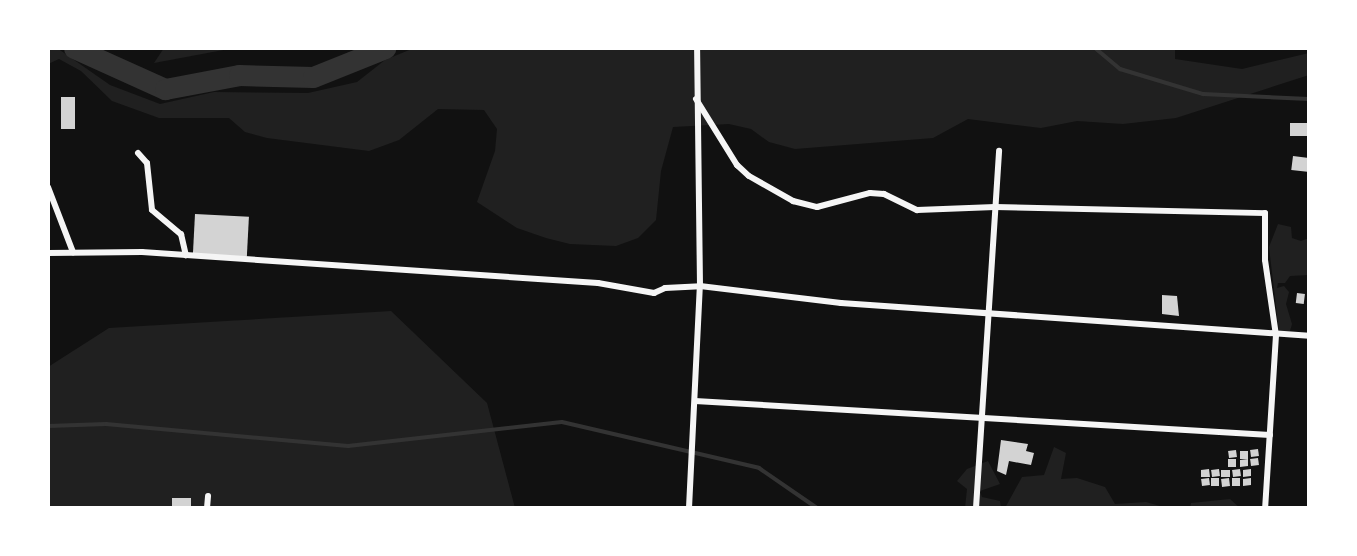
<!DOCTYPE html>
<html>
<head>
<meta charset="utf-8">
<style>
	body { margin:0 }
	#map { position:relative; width:1357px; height:556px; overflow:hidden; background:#111; font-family:Jost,sans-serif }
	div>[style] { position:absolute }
	.green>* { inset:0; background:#202020 }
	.stream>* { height:4px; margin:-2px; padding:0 2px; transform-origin:2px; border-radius:2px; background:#333 }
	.river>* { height:21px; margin:-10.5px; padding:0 10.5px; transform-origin:10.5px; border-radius:10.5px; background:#333 }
	.building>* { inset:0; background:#d3d3d3; transform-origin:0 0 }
	.minor>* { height:6px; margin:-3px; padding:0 3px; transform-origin:3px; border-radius:3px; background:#f5f5f5 }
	span { translate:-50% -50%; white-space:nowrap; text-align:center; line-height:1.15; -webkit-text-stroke:5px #fff; paint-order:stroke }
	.frame { position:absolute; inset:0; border:50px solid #fff; pointer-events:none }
</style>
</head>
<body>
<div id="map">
	<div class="green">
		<div style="clip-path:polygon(48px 48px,57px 48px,110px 85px,160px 104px,214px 92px,308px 93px,357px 82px,385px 60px,414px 48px,1175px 48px,1175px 59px,1242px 69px,1309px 53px,1309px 75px,1176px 118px,1123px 124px,1077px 121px,1041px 128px,968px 119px,933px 138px,795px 149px,769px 142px,751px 129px,729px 124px,673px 127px,661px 171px,656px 220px,638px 238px,616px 246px,570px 244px,546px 238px,517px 228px,477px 202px,495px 151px,497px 129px,484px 110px,438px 109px,399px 140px,369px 151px,267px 138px,245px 132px,229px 118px,159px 118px,112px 101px,81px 71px,59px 59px,48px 64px)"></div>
		<div style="clip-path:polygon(164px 48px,234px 48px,154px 63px)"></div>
		<div style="clip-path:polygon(1278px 224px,1291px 227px,1292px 238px,1301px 241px,1309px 238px,1309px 275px,1290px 276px,1285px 283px,1278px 283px,1277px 288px,1284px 286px,1289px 292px,1286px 304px,1292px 324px,1290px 331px,1279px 332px,1269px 247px)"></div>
		<div style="clip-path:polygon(391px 311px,487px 403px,515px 508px,48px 508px,48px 367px,109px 328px)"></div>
		<div style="clip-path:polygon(1054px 447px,1066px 453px,1061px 479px,1077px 478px,1105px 487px,1115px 504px,1146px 502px,1167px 508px,1005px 508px,1022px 477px,1044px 475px)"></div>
		<div style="clip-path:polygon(988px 461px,1000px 484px,980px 491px,982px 497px,1000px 501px,1001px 508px,965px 508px,967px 489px,957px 481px,967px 469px)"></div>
		<div style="clip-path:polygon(1230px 499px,1240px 508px,1190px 508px,1191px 503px)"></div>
	</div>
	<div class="stream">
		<div style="left:1095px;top:48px;width:33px;rotate:40deg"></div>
		<div style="left:1120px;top:69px;width:87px;rotate:16.8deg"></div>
		<div style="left:1203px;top:94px;width:106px;rotate:2.7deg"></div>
		<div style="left:48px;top:426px;width:58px;rotate:-2deg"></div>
		<div style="left:106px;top:424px;width:243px;rotate:5.2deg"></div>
		<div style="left:348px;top:446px;width:215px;rotate:-6.4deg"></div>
		<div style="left:562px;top:422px;width:202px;rotate:13.1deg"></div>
		<div style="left:759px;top:468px;width:70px;rotate:34.6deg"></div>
	</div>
	<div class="river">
		<div style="left:74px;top:48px;width:100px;rotate:24.3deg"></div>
		<div style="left:165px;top:89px;width:75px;rotate:-10.7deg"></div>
		<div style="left:239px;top:75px;width:74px;rotate:1.5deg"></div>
		<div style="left:313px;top:77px;width:78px;rotate:-21.9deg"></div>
	</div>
	<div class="building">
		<div style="left:61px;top:97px;width:14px;height:32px"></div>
		<div style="left:1290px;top:123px;width:19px;height:13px"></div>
		<div style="left:1293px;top:156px;width:16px;height:14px;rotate:7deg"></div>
		<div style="left:195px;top:214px;width:54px;height:40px;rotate:3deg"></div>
		<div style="left:1297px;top:293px;width:8px;height:10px;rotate:7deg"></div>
		<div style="clip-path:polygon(1162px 295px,1177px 296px,1179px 316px,1162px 314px)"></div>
		<div style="clip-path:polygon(1001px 440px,1028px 444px,1026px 451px,1034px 453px,1031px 465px,1009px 461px,1006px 475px,997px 471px)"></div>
		<div style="left:1258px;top:449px;width:7px;height:8px;rotate:82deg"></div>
		<div style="left:1236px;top:450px;width:7px;height:8px;rotate:82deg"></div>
		<div style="left:1240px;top:451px;width:8px;height:8px"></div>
		<div style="left:1258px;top:458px;width:7px;height:8px;rotate:82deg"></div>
		<div style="left:1228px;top:459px;width:8px;height:8px"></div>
		<div style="clip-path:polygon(1248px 459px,1248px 466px,1240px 467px,1240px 460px)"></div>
		<div style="clip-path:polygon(1209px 469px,1210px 477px,1201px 477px,1201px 470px)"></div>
		<div style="left:1219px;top:469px;width:7px;height:8px;rotate:82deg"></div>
		<div style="left:1240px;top:469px;width:7px;height:8px;rotate:82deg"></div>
		<div style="clip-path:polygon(1251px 469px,1251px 476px,1243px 477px,1243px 470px)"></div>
		<div style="left:1230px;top:470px;width:7px;height:9px;rotate:90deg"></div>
		<div style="left:1209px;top:478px;width:7px;height:8px;rotate:82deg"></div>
		<div style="left:1211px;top:478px;width:8px;height:8px"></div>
		<div style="left:1229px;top:478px;width:8px;height:8px;rotate:83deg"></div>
		<div style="left:1232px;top:478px;width:8px;height:8px"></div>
		<div style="clip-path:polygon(1251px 478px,1251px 485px,1243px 486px,1243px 479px)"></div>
		<div style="left:172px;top:498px;width:19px;height:10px"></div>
	</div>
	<div class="minor">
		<div style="left:696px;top:99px;width:78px;rotate:58.2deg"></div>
		<div style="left:737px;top:165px;width:16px;rotate:43deg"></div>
		<div style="left:749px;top:176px;width:51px;rotate:29.6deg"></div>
		<div style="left:793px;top:201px;width:25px;rotate:14deg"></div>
		<div style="left:817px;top:207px;width:55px;rotate:-14.8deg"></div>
		<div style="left:870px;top:193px;width:14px;rotate:4deg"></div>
		<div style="left:884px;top:194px;width:37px;rotate:26deg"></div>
		<div style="left:917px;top:210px;width:78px;rotate:-2.2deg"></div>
		<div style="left:995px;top:207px;width:270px;rotate:1.3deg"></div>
		<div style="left:1265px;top:213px;width:47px;rotate:90deg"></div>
		<div style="left:1265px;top:260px;width:76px;rotate:81.7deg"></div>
		<div style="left:1276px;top:335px;width:173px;rotate:93.6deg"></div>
		<div style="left:138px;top:153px;width:13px;rotate:48deg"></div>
		<div style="left:147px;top:163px;width:47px;rotate:83.9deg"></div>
		<div style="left:152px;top:210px;width:38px;rotate:40deg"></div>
		<div style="left:181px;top:234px;width:22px;rotate:77deg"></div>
		<div style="left:48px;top:187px;width:70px;rotate:69deg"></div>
		<div style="left:48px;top:253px;width:94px;rotate:-0.6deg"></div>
		<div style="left:142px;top:252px;width:457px;rotate:3.9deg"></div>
		<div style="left:598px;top:283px;width:57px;rotate:10.1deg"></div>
		<div style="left:654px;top:293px;width:12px;rotate:-24deg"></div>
		<div style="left:665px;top:288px;width:35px;rotate:-3deg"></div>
		<div style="left:700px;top:286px;width:142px;rotate:6.9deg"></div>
		<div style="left:841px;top:303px;width:469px;rotate:4deg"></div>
		<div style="left:695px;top:401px;width:576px;rotate:3.38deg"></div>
		<div style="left:207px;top:508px;width:12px;rotate:-85deg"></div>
		<div style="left:689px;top:508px;width:222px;rotate:-87.2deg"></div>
		<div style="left:700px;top:286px;width:238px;rotate:-90.7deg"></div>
		<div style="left:976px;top:508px;width:358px;rotate:-86.3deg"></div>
	</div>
	<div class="frame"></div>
</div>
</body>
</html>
